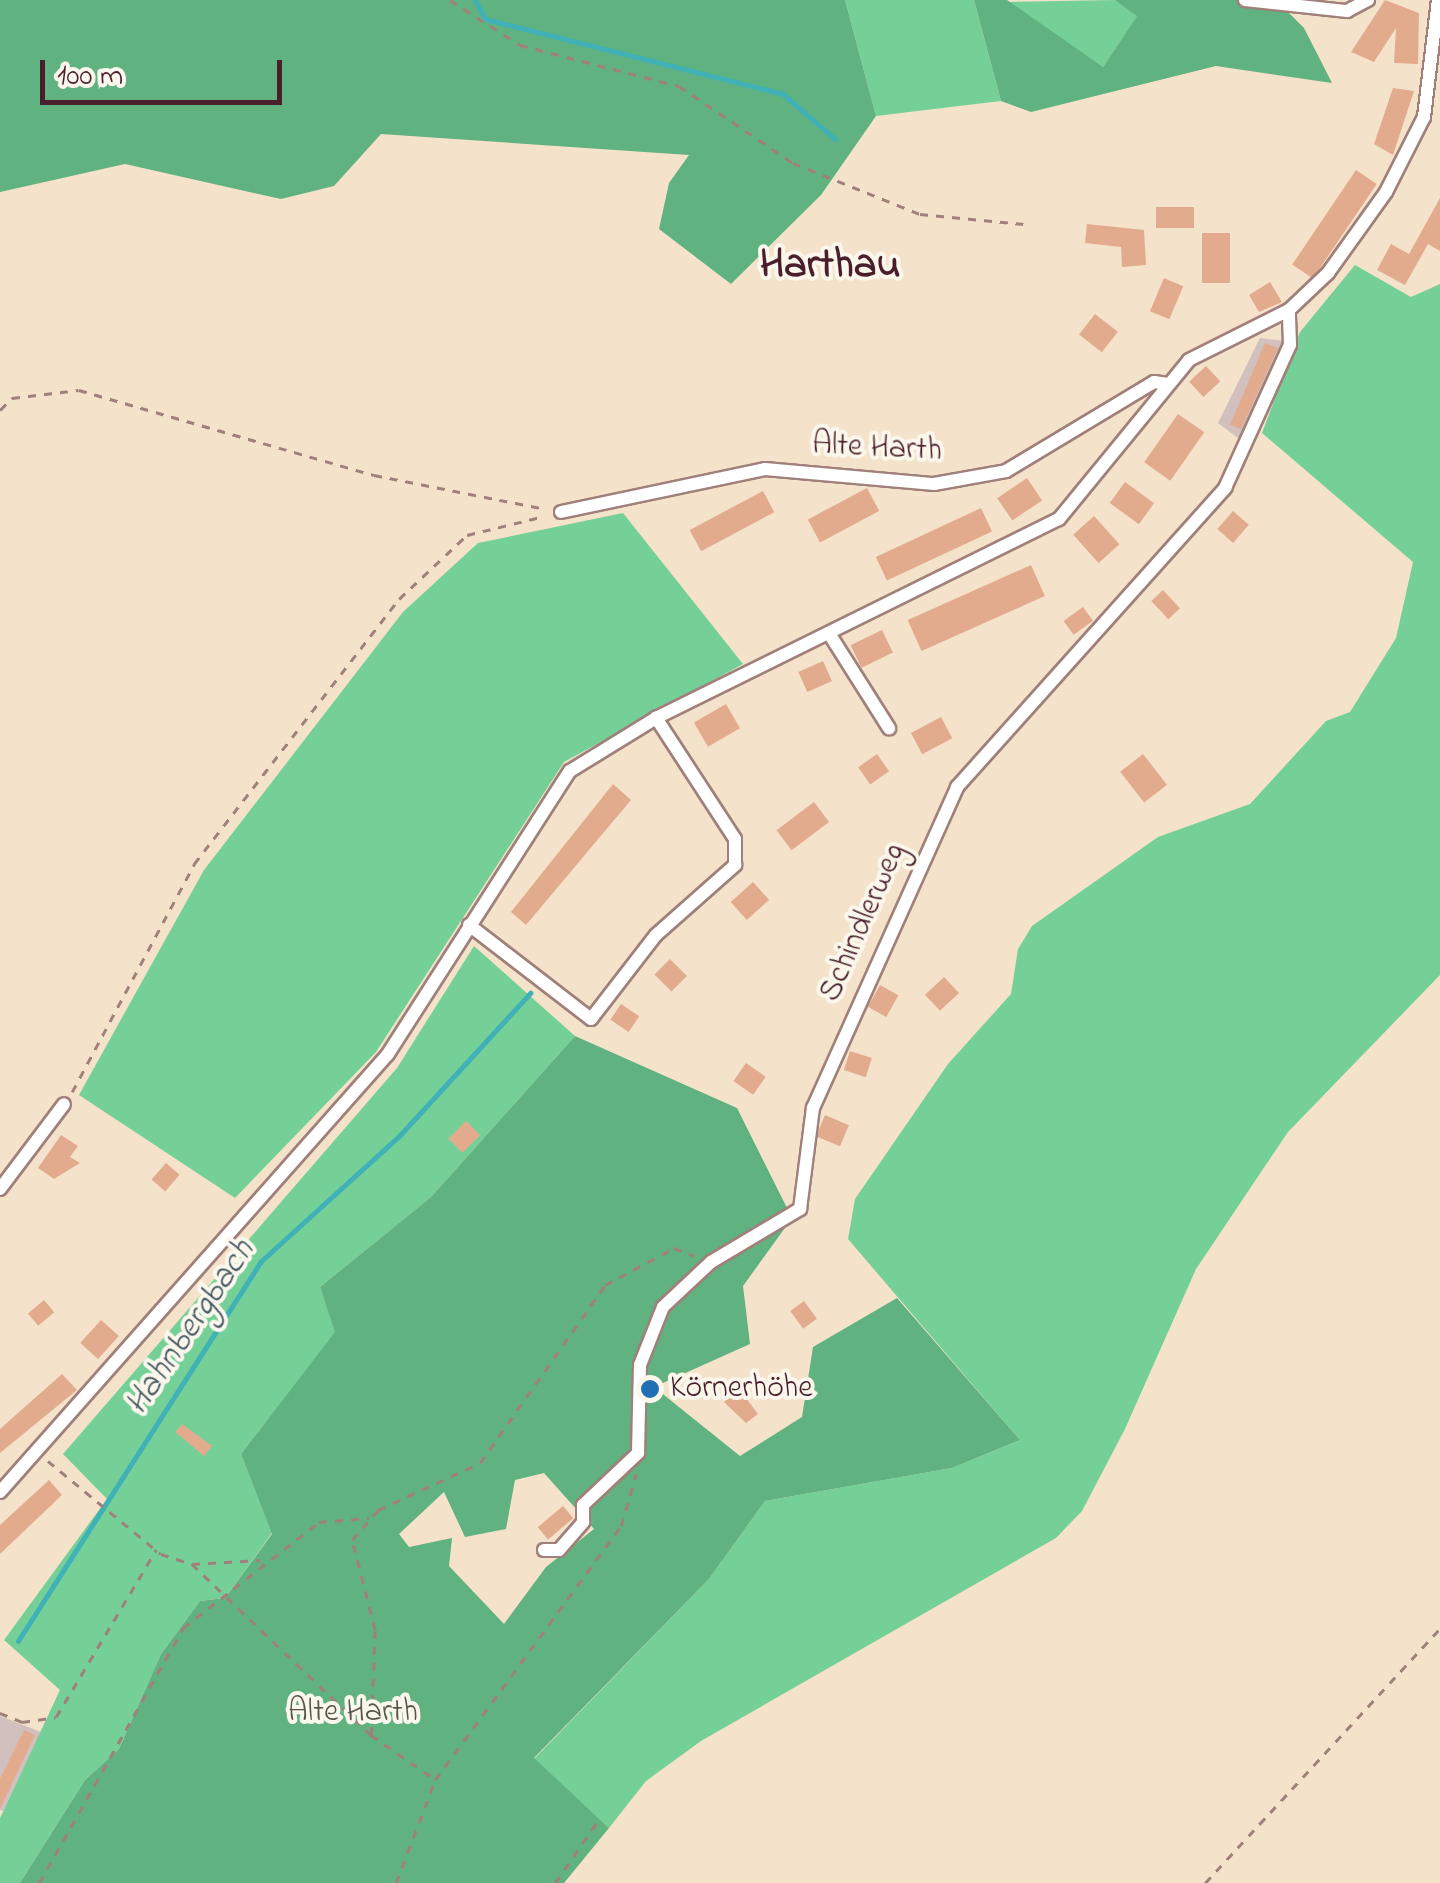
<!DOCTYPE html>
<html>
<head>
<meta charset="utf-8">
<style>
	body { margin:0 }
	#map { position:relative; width:1440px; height:1883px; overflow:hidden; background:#f5e2ca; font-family:"Indie Flower",sans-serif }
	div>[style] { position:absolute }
	.industrial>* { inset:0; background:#d1c0bd }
	.green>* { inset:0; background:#75d097 }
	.forest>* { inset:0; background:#60b280 }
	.stream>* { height:5px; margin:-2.5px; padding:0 2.5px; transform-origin:2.5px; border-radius:2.5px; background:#40b1b7 }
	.building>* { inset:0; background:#e3ab8d; transform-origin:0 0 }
	.path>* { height:2.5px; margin-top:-1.25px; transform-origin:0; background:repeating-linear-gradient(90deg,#a0807a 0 8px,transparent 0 16px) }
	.roads { filter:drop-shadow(2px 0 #a0807a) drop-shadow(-2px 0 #a0807a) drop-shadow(0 2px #a0807a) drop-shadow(0 -2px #a0807a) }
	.minor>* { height:12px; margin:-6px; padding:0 6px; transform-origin:6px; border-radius:6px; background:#fff }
	.dots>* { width:28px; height:28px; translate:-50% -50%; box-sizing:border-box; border:5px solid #fbf7ec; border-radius:50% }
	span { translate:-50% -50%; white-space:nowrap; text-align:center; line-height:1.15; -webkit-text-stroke:8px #fbf7ec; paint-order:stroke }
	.street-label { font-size:32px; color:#4a1f2b }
	.poi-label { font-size:32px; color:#4a1f2b }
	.left { translate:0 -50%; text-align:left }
	.park-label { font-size:32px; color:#57544b }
	.water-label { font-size:35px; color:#465963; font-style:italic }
	.district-label { font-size:42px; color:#4a1f2b; font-weight:700 }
	.scale { position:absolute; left:40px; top:60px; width:242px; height:45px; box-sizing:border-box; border:5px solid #4a1f2b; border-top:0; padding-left:12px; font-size:30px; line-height:35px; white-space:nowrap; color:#4a1f2b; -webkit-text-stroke:8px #fbf7ec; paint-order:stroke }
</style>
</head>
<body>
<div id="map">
	<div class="industrial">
		<div style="clip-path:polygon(1260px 338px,1286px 341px,1242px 441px,1218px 423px)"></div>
		<div style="clip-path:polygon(0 1716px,41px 1732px,3px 1811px,0 1810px)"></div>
	</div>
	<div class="green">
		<div style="clip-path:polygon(845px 0,974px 0,1001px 101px,876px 116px)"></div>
		<div style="clip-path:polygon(1115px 0,1138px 15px,1103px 67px,1006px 2px)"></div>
		<div style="clip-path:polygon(1355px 265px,1411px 297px,1440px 284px,1440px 975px,1288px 1132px,1196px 1269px,1125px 1429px,1082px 1511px,1056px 1538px,701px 1741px,646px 1781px,609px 1828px,534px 1759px,709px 1579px,765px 1501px,952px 1468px,1020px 1440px,848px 1239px,855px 1199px,948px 1064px,1011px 994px,1018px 949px,1032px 926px,1158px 837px,1250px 804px,1326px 721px,1350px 712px,1396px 638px,1413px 562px,1262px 433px,1300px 332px)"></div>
		<div style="clip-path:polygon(623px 513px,743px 664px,564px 762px,376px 1052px,235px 1198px,79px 1095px,204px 870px,403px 612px,478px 543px)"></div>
		<div style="clip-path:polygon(474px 946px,575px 1036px,431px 1197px,320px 1287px,336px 1332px,241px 1454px,272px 1533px,225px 1598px,200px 1601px,161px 1654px,119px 1749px,85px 1780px,20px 1883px,0 1883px,0 1818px,60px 1690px,4px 1640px,107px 1499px,63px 1454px,397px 1068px)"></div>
	</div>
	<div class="forest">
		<div style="clip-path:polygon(0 0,845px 0,876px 116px,821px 195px,731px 284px,659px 229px,669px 183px,689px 155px,381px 134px,334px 186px,281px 199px,125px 164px,0 192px)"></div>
		<div style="clip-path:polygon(974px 0,1007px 0,1103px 67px,1137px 16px,1115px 0,1276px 0,1304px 28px,1332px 83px,1216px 66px,1031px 112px,1001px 101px)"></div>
		<div style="clip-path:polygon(evenodd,575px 1036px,737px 1108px,792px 1218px,743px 1286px,750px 1344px,654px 1387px,740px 1456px,802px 1417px,813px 1347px,897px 1298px,1020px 1440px,952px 1468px,765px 1501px,709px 1579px,534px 1758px,609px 1828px,564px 1883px,20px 1883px,85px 1780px,119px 1749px,161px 1654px,200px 1601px,225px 1598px,272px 1534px,241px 1454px,335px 1332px,320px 1287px,431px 1197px,575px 1036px,544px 1473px,594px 1529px,546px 1567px,504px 1624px,449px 1566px,452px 1538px,409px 1547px,399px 1534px,444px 1492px,465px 1537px,506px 1529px,515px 1480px,544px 1473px)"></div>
	</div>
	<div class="stream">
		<div style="left:475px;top:0;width:21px;rotate:62deg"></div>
		<div style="left:485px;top:19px;width:307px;rotate:14.1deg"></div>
		<div style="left:783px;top:94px;width:69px;rotate:40.9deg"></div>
		<div style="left:18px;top:1641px;width:450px;rotate:-57.4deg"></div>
		<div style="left:260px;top:1262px;width:189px;rotate:-42.2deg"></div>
		<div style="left:400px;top:1135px;width:193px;rotate:-47.5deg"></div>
	</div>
	<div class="building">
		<div style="clip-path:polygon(1385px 0,1419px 13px,1418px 64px,1394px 63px,1396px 28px,1374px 62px,1351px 52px)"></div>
		<div style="clip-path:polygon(1393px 88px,1414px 91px,1393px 155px,1374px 144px)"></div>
		<div style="left:1356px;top:170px;width:25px;height:114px;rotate:34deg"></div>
		<div style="clip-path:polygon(1440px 198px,1440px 251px,1428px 244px,1405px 285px,1377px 270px,1391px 244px,1409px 254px)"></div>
		<div style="left:1156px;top:207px;width:38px;height:21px"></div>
		<div style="clip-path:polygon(1087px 224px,1144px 230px,1146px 265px,1122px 267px,1121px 247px,1085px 243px)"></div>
		<div style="left:1202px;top:233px;width:28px;height:50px"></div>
		<div style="left:1164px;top:278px;width:21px;height:36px;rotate:23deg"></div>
		<div style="clip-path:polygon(1270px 282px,1282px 302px,1259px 312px,1249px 295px)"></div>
		<div style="left:1095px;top:314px;width:29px;height:26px;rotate:38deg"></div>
		<div style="clip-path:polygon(1265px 343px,1278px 348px,1241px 429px,1230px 425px)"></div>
		<div style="left:1206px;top:366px;width:21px;height:23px;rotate:47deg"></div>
		<div style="left:1178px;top:414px;width:32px;height:59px;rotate:35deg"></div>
		<div style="left:1027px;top:478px;width:27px;height:36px;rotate:56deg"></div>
		<div style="left:1125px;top:482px;width:36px;height:26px;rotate:36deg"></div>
		<div style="left:867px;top:488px;width:26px;height:67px;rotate:62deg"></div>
		<div style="left:763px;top:491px;width:24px;height:83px;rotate:62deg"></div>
		<div style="left:981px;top:508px;width:26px;height:116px;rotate:65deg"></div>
		<div style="left:1233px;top:511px;width:21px;height:24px;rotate:41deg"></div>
		<div style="left:1094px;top:516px;width:38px;height:28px;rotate:48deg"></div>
		<div style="left:1031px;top:565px;width:34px;height:135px;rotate:66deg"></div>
		<div style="left:1163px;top:590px;width:25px;height:16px;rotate:47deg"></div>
		<div style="left:1083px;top:607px;width:17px;height:24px;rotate:54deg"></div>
		<div style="left:882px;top:630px;width:25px;height:35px;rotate:64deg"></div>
		<div style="left:823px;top:661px;width:22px;height:27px;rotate:66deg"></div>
		<div style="left:726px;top:704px;width:28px;height:37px;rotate:60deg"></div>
		<div style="left:941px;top:717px;width:24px;height:34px;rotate:62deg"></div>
		<div style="left:877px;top:754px;width:21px;height:23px;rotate:55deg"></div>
		<div style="left:1143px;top:754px;width:39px;height:29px;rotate:52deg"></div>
		<div style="clip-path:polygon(613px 784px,631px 800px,526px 925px,511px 912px)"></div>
		<div style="left:814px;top:802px;width:25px;height:47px;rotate:53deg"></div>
		<div style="left:753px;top:882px;width:24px;height:30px;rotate:48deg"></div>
		<div style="left:670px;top:959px;width:24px;height:22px;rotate:45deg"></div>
		<div style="left:944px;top:977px;width:22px;height:26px;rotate:47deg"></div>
		<div style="left:880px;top:985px;width:21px;height:25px;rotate:29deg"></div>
		<div style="left:621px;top:1004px;width:22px;height:19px;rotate:34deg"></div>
		<div style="left:850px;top:1051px;width:23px;height:20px;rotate:18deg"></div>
		<div style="left:746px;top:1063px;width:24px;height:22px;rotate:35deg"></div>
		<div style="left:825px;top:1115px;width:26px;height:23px;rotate:23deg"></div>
		<div style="left:466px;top:1121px;width:20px;height:25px;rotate:45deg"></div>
		<div style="clip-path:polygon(61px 1135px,78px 1146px,70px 1157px,80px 1163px,54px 1179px,38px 1168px)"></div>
		<div style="left:166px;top:1163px;width:18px;height:22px;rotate:41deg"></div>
		<div style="left:44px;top:1300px;width:16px;height:21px;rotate:50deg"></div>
		<div style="left:804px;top:1301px;width:22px;height:17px;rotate:54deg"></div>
		<div style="left:101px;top:1320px;width:24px;height:31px;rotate:42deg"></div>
		<div style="clip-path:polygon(62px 1374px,77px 1390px,0 1453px,0 1429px)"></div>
		<div style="clip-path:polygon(740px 1390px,758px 1414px,746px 1423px,724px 1402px)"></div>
		<div style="clip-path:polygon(182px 1424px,212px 1446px,204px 1456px,175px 1432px)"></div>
		<div style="clip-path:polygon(49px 1480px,62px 1495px,0 1554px,0 1525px)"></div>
		<div style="left:563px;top:1506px;width:16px;height:33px;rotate:50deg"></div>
		<div style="clip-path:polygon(24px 1730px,35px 1735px,0 1809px,0 1779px)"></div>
	</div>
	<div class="path">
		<div style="left:450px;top:0;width:83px;rotate:32.7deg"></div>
		<div style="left:520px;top:45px;width:164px;rotate:14.5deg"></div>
		<div style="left:679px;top:86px;width:138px;rotate:34deg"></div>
		<div style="left:793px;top:163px;width:137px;rotate:21.9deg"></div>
		<div style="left:920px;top:214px;width:104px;rotate:5.5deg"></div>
		<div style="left:0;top:410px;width:17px;rotate:-45deg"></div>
		<div style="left:12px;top:398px;width:67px;rotate:-6.8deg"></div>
		<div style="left:79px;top:390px;width:307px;rotate:16.1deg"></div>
		<div style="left:374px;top:475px;width:174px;rotate:11.2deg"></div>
		<div style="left:72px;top:1092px;width:259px;rotate:-61.8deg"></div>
		<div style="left:194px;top:864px;width:335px;rotate:-52.3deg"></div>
		<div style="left:399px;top:599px;width:93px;rotate:-43.3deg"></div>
		<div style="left:467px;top:535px;width:80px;rotate:-13.7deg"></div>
		<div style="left:48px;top:1461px;width:146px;rotate:39.5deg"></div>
		<div style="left:161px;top:1554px;width:33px;rotate:18deg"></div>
		<div style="left:192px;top:1564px;width:68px;rotate:-3.4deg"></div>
		<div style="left:192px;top:1564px;width:248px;rotate:43.7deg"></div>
		<div style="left:371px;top:1735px;width:75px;rotate:34.7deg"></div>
		<div style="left:0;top:1713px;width:24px;rotate:22deg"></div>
		<div style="left:22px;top:1722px;width:34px;rotate:-8deg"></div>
		<div style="left:56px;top:1717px;width:195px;rotate:-59.1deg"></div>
		<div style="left:371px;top:1735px;width:105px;rotate:-87.8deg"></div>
		<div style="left:375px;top:1630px;width:93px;rotate:-104.3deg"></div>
		<div style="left:352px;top:1540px;width:40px;rotate:-49deg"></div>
		<div style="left:378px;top:1510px;width:112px;rotate:-24.7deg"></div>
		<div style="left:480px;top:1463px;width:218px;rotate:-54.9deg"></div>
		<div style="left:605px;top:1285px;width:78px;rotate:-28.2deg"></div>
		<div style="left:674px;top:1248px;width:22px;rotate:21deg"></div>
		<div style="left:39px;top:1883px;width:293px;rotate:-60.5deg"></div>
		<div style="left:183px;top:1628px;width:172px;rotate:-37.9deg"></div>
		<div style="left:319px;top:1522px;width:50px;rotate:-4.6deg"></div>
		<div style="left:396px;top:1883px;width:110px;rotate:-69.3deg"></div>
		<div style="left:435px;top:1780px;width:315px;rotate:-53.8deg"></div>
		<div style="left:621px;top:1526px;width:54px;rotate:-73.9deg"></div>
		<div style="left:555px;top:1883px;width:79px;rotate:-55.3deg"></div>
		<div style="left:1205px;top:1883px;width:347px;rotate:-47.3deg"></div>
	</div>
	<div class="roads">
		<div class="minor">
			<div style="left:1245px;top:0;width:103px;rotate:6.2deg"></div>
			<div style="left:1347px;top:11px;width:24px;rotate:-28deg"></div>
			<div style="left:561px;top:512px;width:208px;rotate:-11.9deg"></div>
			<div style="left:765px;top:469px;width:170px;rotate:5.1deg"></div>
			<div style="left:934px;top:484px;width:73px;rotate:-10.2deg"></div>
			<div style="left:1006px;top:471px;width:173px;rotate:-31deg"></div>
			<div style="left:1154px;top:382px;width:14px;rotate:8deg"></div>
			<div style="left:832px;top:638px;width:107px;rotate:57.7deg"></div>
			<div style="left:469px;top:925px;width:154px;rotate:37.6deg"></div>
			<div style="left:591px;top:1019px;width:106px;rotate:-52.3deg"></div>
			<div style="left:656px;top:935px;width:106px;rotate:-41.5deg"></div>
			<div style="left:735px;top:865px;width:26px;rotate:-90deg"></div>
			<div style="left:735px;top:839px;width:145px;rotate:-123.1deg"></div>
			<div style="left:0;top:1189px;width:106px;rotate:-53deg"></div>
			<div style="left:0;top:1492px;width:585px;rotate:-48.46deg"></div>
			<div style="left:388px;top:1054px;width:336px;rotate:-57.3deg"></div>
			<div style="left:570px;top:771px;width:101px;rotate:-31.6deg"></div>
			<div style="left:656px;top:718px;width:449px;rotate:-26.3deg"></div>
			<div style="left:1059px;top:519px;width:205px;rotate:-50.7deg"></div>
			<div style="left:1189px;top:360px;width:112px;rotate:-26.6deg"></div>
			<div style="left:1289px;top:310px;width:54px;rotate:-43.5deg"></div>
			<div style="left:1328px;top:273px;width:100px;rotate:-54.4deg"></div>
			<div style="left:1386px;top:192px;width:84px;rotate:-63.1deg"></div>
			<div style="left:1424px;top:117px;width:118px;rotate:-83.2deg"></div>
			<div style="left:544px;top:1550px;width:15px"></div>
			<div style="left:559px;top:1550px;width:37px;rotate:-49deg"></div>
			<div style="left:583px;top:1522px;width:17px;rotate:-90deg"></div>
			<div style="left:583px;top:1505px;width:76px;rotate:-43.4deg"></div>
			<div style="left:638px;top:1453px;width:88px;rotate:-88.7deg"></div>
			<div style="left:640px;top:1365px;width:62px;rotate:-68.4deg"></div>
			<div style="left:663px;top:1307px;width:66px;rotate:-43.2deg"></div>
			<div style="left:711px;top:1262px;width:104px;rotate:-30.8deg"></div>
			<div style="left:800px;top:1209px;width:102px;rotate:-82.7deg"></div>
			<div style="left:813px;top:1108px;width:352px;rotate:-65.8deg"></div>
			<div style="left:957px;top:787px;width:402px;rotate:-48.1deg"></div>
			<div style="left:1225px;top:488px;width:157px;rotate:-65.6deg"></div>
			<div style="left:1290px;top:345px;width:35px;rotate:-92deg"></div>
		</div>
	</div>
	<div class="dots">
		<div style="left:650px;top:1389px;background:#1f6fb2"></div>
	</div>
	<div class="street-label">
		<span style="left:877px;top:449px;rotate:3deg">Alte Harth</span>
		<span style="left:864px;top:923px;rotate:-66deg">Schindlerweg</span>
	</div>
	<div class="poi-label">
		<span class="left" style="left:670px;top:1389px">Körnerhöhe</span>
	</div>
	<div class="park-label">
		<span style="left:353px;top:1713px">Alte Harth</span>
	</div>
	<div class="water-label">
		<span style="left:191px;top:1328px;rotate:-56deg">Hahnbergbach</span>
	</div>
	<div class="district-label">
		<span style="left:830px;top:266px">Harthau</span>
	</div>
	<div class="scale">100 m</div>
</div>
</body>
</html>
